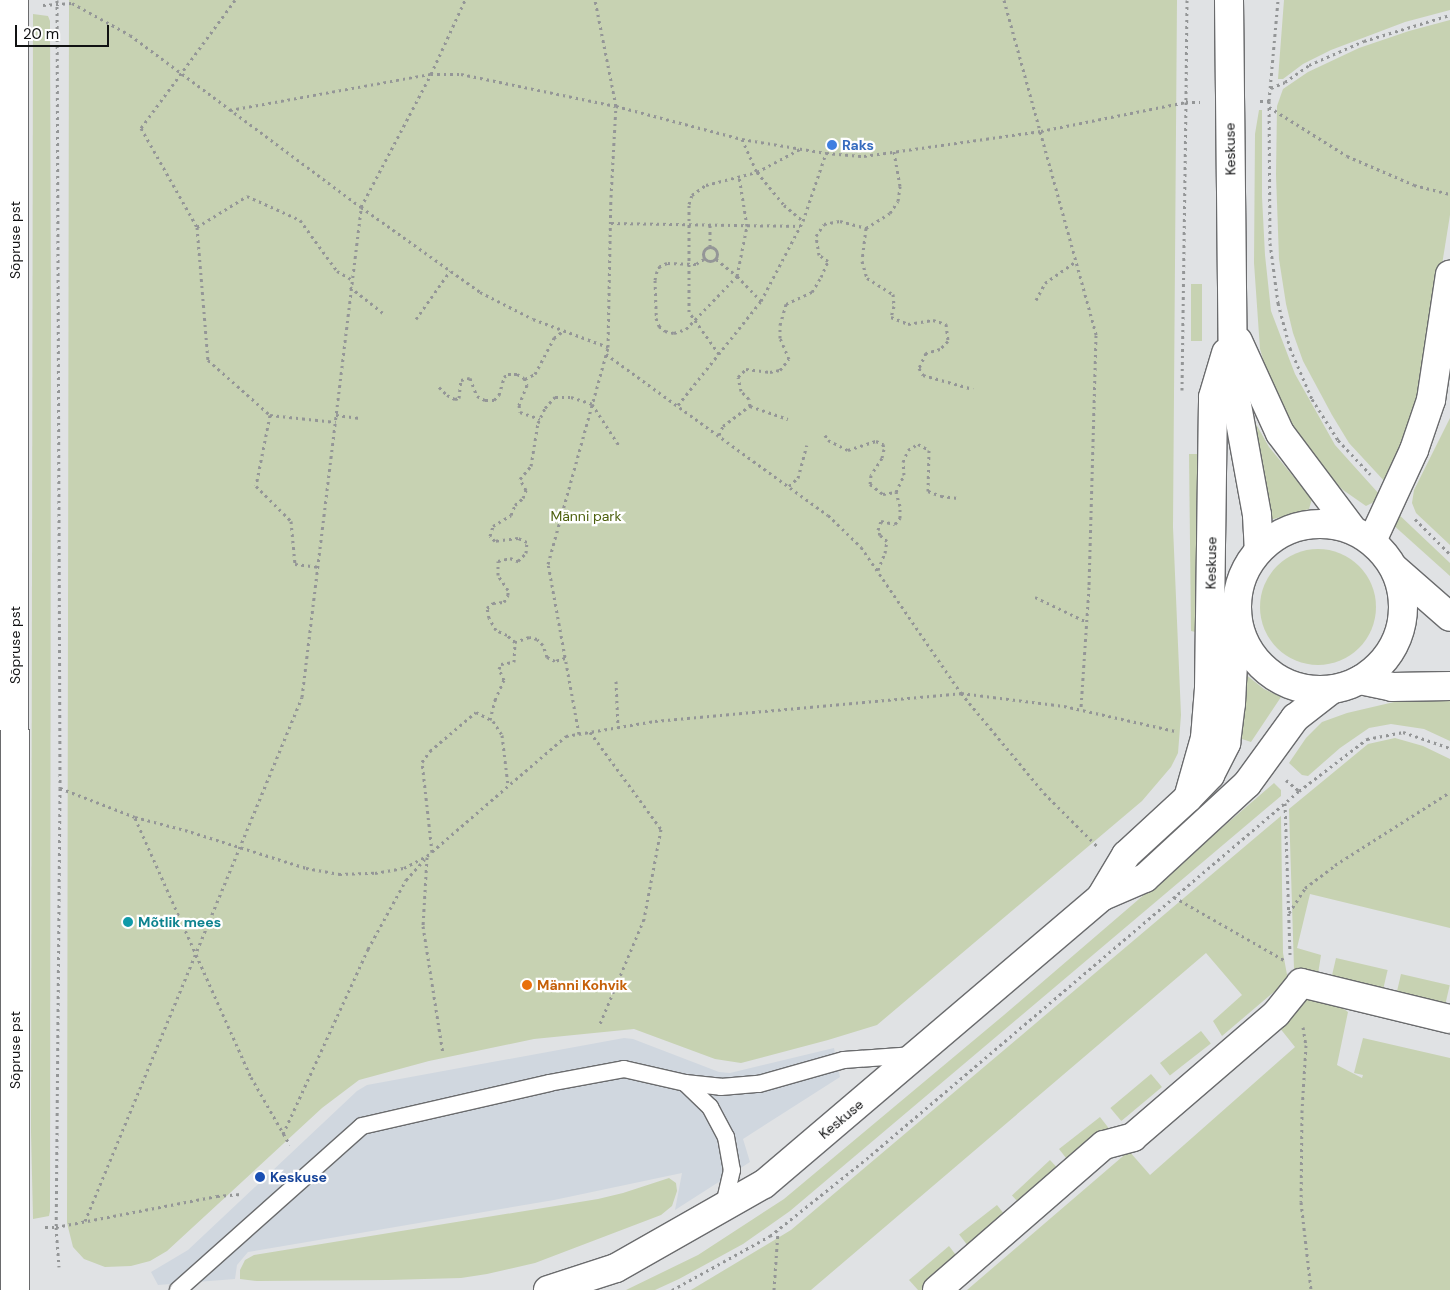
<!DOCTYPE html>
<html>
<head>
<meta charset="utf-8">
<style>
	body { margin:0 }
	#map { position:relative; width:1450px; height:1290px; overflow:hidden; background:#e0e2e4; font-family:"DM Sans",sans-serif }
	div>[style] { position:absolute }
	.built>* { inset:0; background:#d0d7df }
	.green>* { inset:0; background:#c7d2b2; transform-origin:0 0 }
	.round { border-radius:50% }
	.path>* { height:3px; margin-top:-1.5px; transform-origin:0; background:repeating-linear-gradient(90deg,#949697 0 2.5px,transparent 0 6.5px) }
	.path>.ring { margin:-1.5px; padding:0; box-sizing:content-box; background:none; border:3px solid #949697; border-radius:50% }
	.roads { filter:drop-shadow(1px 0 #6a6b6d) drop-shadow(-1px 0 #6a6b6d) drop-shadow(0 1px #6a6b6d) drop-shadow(0 -1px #6a6b6d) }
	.lane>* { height:16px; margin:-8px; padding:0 8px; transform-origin:8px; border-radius:8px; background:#fff }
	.street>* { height:28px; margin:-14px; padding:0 14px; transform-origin:14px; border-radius:14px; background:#fff }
	.secondary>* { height:28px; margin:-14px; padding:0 14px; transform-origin:14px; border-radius:14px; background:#fff }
	.secondary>.ring { margin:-14px; padding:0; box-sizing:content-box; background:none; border:28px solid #fff; border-radius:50% }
	.dots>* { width:14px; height:14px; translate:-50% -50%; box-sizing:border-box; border:2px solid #fff; border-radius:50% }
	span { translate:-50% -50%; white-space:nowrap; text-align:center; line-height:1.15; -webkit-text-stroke:4.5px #fff; paint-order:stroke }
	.shop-label { font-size:14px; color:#366cbe; font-weight:700 }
	.left { translate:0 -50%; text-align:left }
	.street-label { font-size:14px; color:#111213 }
	.park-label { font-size:14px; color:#4d600e }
	.culture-label { font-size:14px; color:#0d838f; font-weight:700 }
	.food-label { font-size:14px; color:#c56008; font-weight:700 }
	.transit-label { font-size:14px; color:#164399; font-weight:700 }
	.scale { position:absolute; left:15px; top:25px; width:94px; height:22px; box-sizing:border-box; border:2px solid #111213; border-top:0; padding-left:6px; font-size:15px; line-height:18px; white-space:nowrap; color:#111213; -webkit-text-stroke:4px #fff; paint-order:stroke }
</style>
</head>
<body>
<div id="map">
	<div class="built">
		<div style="clip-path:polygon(624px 1038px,633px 1039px,719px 1072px,730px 1073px,834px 1048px,840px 1077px,743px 1139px,750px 1162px,675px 1210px,682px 1173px,554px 1200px,248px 1252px,237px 1265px,235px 1279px,158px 1285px,151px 1272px,188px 1250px,357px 1091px,367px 1085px)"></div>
	</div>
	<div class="green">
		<div style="clip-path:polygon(69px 0,1177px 0,1173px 527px,1181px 715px,1178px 753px,1171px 767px,1142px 801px,877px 1025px,828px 1040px,741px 1063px,715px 1059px,634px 1029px,534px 1039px,429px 1061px,359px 1080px,322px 1108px,167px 1251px,150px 1261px,131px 1266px,105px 1267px,84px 1259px,73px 1247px,67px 1223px)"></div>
		<div style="clip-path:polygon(1284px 0,1450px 0,1450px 10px,1405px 22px,1331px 50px,1303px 64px,1283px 79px,1278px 79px)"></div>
		<div style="clip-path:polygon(33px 14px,48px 16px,50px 21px,51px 311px,50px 1211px,49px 1216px,33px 1219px,31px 1132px)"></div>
		<div style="clip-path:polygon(1450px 20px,1450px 215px,1418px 414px,1387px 484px,1349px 443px,1332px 415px,1303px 361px,1293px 333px,1286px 304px,1279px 259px,1276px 175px,1277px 106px,1283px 89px,1308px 72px,1359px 48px,1409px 31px)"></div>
		<div style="clip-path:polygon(1259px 110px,1262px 110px,1262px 197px,1265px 255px,1271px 311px,1295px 374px,1335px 445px,1380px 495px,1374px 502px,1366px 506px,1343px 490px,1320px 468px,1300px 443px,1274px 396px,1260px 349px,1254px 263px,1255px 134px)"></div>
		<div style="left:1191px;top:284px;width:11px;height:57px"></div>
		<div style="clip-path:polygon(1450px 418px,1450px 545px,1416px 513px,1412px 503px,1414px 490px)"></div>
		<div style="clip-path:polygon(1256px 424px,1269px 447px,1312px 499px,1309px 509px,1270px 520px,1247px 426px)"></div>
		<div style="clip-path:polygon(1189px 454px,1201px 454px,1200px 633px,1191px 631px)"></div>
		<div style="clip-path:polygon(1394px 510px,1450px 563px,1450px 576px,1391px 523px)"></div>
		<div class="round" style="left:1260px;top:549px;width:116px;height:116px"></div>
		<div style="clip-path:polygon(1245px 674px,1264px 689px,1281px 697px,1251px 742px,1239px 738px)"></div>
		<div style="clip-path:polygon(1439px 699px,1450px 701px,1450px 741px,1424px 729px,1391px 724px,1369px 728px,1340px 748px,1308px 776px,1302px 775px,1289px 763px,1306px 738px,1322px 722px,1347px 713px,1394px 702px)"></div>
		<div style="clip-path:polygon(1395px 738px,1423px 746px,1450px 759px,1450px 928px,1310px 894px,1297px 948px,1321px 955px,1318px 974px,1294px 969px,1289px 809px,1368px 744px)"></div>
		<div style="clip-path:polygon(1274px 783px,1281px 790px,1281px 796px,790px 1211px,743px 1244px,679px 1279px,655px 1290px,626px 1290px,698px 1255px,784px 1199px,1004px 1015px)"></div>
		<div style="clip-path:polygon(1281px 816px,1283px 953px,1288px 980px,1222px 1036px,1213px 1021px,1242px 995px,1206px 953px,811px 1290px,691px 1290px,791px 1230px)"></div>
		<div style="left:1336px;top:958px;width:53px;height:22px;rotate:13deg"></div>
		<div style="left:1401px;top:974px;width:50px;height:20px;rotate:13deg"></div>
		<div style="clip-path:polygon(1310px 995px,1334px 1002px,1348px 1012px,1337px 1065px,1362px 1078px,1363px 1075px,1354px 1073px,1363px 1038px,1450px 1058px,1450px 1290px,967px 1290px,1129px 1151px,1150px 1175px,1295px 1047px,1279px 1027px)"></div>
		<div style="left:1201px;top:1031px;width:16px;height:52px;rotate:52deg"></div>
		<div style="left:1151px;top:1074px;width:17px;height:53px;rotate:50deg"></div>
		<div style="left:1100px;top:1117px;width:18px;height:52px;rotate:52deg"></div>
		<div style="left:1050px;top:1160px;width:16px;height:52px;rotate:47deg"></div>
		<div style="clip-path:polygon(669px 1178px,676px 1183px,677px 1191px,672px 1206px,661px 1215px,535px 1263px,487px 1274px,461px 1278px,388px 1280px,257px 1281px,240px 1279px,240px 1270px,245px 1260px,254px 1255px,598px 1199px,623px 1193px)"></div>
		<div style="left:997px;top:1205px;width:16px;height:48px;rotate:52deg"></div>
		<div style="clip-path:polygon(949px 1246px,959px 1259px,923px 1290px,918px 1290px,909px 1280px)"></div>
	</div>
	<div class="path">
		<div style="left:57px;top:0;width:788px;rotate:89.78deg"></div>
		<div style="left:60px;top:788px;width:439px;rotate:90.5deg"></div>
		<div style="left:56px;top:1227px;width:164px;rotate:-10.9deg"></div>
		<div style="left:217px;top:1196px;width:24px;rotate:-5deg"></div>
		<div style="left:235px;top:0;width:159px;rotate:126.3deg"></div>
		<div style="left:141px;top:128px;width:114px;rotate:60.5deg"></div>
		<div style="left:197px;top:227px;width:133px;rotate:85.3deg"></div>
		<div style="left:208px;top:360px;width:83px;rotate:41.6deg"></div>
		<div style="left:270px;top:415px;width:66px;rotate:6.1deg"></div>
		<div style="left:1004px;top:0;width:347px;rotate:74.6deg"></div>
		<div style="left:1096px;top:335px;width:252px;rotate:91.6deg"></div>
		<div style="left:1089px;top:587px;width:122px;rotate:93.8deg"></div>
		<div style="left:1187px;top:0;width:102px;rotate:90.6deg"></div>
		<div style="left:1186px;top:102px;width:14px"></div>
		<div style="left:43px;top:5px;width:29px;rotate:-4deg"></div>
		<div style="left:72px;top:3px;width:66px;rotate:28.9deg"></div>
		<div style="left:130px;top:35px;width:288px;rotate:36.7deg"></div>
		<div style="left:361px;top:207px;width:146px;rotate:35.5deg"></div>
		<div style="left:480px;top:292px;width:59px;rotate:27deg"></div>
		<div style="left:533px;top:319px;width:80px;rotate:20.5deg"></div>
		<div style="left:1271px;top:88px;width:15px;rotate:-23deg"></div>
		<div style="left:1285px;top:82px;width:29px;rotate:-35deg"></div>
		<div style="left:1309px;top:65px;width:60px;rotate:-23.6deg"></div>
		<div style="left:1364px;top:41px;width:90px;rotate:-16.8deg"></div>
		<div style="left:1260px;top:101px;width:9px"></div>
		<div style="left:1269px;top:101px;width:142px;rotate:89.6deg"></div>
		<div style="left:1270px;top:243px;width:61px;rotate:82.4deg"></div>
		<div style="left:1278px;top:303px;width:47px;rotate:75.1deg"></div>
		<div style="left:1290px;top:348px;width:56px;rotate:66.7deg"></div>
		<div style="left:1312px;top:399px;width:49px;rotate:57.6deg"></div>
		<div style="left:1338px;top:440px;width:47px;rotate:46.7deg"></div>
		<div style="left:1269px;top:101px;width:101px;rotate:-84.9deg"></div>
		<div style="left:1269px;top:107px;width:92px;rotate:32.1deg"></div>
		<div style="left:1347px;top:156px;width:73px;rotate:23.4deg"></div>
		<div style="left:1414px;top:185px;width:37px;rotate:14deg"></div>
		<div style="left:230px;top:110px;width:204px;rotate:-10.2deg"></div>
		<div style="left:431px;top:74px;width:30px"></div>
		<div style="left:461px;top:74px;width:158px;rotate:11.7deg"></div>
		<div style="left:616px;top:106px;width:130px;rotate:14.7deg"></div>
		<div style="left:742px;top:139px;width:85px;rotate:9.5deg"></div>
		<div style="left:826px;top:153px;width:38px;rotate:5deg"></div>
		<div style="left:864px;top:156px;width:179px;rotate:-8deg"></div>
		<div style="left:1041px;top:131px;width:148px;rotate:-11.3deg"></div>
		<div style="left:1186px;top:102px;width:288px;rotate:90.8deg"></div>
		<div style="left:742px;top:139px;width:36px;rotate:66deg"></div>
		<div style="left:757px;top:172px;width:43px;rotate:50.7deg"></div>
		<div style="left:784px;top:205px;width:25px;rotate:40deg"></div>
		<div style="left:611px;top:223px;width:189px;rotate:0.9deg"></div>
		<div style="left:710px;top:225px;width:21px;rotate:90deg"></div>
		<div style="left:197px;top:227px;width:59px;rotate:-31.8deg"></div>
		<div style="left:247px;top:196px;width:58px;rotate:24.4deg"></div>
		<div style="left:300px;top:220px;width:63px;rotate:54deg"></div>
		<div style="left:337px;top:271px;width:16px;rotate:30deg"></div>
		<div style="left:866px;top:228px;width:33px;rotate:97deg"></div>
		<div style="left:862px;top:261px;width:18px;rotate:74deg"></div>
		<div style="left:867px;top:278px;width:31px;rotate:32deg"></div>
		<div style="left:893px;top:294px;width:12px;rotate:85deg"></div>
		<div style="left:894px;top:306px;width:11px;rotate:105deg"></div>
		<div style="left:891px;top:317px;width:18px;rotate:22deg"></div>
		<div style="left:908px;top:324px;width:25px;rotate:-9deg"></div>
		<div style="left:933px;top:320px;width:14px;rotate:17deg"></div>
		<div style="left:946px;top:324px;width:17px;rotate:83deg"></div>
		<div style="left:948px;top:341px;width:11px;rotate:135deg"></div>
		<div style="left:940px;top:349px;width:15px;rotate:164deg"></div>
		<div style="left:926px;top:353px;width:17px;rotate:115deg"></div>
		<div style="left:919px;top:368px;width:8px;rotate:60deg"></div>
		<div style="left:923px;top:375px;width:52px;rotate:15.6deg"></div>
		<div class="ring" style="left:703px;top:247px;width:11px;height:11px"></div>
		<div style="left:704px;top:259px;width:9px;rotate:148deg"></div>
		<div style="left:696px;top:264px;width:29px;rotate:-178deg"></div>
		<div style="left:667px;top:263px;width:8px;rotate:157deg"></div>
		<div style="left:660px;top:266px;width:6px;rotate:121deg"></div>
		<div style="left:657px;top:271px;width:9px;rotate:103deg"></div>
		<div style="left:655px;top:280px;width:38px;rotate:88deg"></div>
		<div style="left:656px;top:318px;width:9px;rotate:69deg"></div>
		<div style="left:659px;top:326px;width:8px;rotate:40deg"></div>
		<div style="left:665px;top:331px;width:9px;rotate:13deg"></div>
		<div style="left:674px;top:333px;width:13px;rotate:-18deg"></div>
		<div style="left:686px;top:329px;width:74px;rotate:-46.1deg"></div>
		<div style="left:737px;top:276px;width:51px;rotate:-78.7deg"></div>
		<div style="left:747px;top:226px;width:51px;rotate:-99.1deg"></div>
		<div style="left:716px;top:259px;width:27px;rotate:39deg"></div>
		<div style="left:737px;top:276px;width:35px;rotate:46deg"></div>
		<div style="left:350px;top:287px;width:42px;rotate:38.2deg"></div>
		<div style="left:1036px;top:300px;width:19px;rotate:-62deg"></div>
		<div style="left:1045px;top:283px;width:37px;rotate:-35deg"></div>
		<div style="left:416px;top:319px;width:59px;rotate:-54.7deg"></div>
		<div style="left:606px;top:354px;width:274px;rotate:36deg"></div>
		<div style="left:828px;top:515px;width:46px;rotate:44.1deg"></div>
		<div style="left:861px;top:547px;width:177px;rotate:55.6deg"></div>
		<div style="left:961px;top:693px;width:130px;rotate:50.3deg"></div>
		<div style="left:1044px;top:793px;width:75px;rotate:45deg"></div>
		<div style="left:719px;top:354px;width:52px;rotate:-125.5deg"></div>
		<div style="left:689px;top:312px;width:108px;rotate:-90deg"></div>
		<div style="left:689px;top:204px;width:9px;rotate:-72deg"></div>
		<div style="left:692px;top:195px;width:17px;rotate:-36deg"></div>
		<div style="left:706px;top:185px;width:53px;rotate:-14.3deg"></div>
		<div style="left:757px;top:172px;width:49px;rotate:-28.1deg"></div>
		<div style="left:525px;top:379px;width:11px;rotate:-27deg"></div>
		<div style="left:535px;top:374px;width:41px;rotate:-62.2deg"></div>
		<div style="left:554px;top:338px;width:11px;rotate:-38deg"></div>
		<div style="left:439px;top:387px;width:11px;rotate:45deg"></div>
		<div style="left:447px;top:395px;width:9px;rotate:27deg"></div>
		<div style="left:455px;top:399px;width:4px;rotate:-14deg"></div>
		<div style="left:459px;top:398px;width:18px;rotate:-84deg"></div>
		<div style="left:461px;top:380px;width:9px;rotate:-13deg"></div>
		<div style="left:470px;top:378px;width:19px;rotate:69deg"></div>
		<div style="left:477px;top:396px;width:9px;rotate:27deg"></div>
		<div style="left:485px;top:400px;width:9px"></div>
		<div style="left:494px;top:400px;width:7px;rotate:-45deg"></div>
		<div style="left:499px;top:395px;width:19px;rotate:-74deg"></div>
		<div style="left:504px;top:377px;width:5px;rotate:-37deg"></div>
		<div style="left:508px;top:374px;width:9px"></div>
		<div style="left:517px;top:374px;width:8px;rotate:30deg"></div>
		<div style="left:524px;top:378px;width:8px;rotate:67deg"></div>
		<div style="left:527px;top:385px;width:22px;rotate:112deg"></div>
		<div style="left:519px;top:405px;width:7px;rotate:82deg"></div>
		<div style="left:520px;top:412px;width:21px;rotate:19deg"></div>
		<div style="left:678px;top:405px;width:133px;rotate:-51.4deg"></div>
		<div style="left:761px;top:301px;width:90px;rotate:-62.3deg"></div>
		<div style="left:803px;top:221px;width:72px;rotate:-71.3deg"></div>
		<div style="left:750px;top:406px;width:40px;rotate:18.9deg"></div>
		<div style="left:270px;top:415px;width:72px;rotate:101.2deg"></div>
		<div style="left:256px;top:486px;width:49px;rotate:45deg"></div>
		<div style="left:291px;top:521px;width:43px;rotate:84.7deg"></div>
		<div style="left:295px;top:564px;width:23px;rotate:7deg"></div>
		<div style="left:336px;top:415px;width:24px;rotate:7deg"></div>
		<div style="left:719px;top:435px;width:10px;rotate:-66deg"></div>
		<div style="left:723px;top:426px;width:34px;rotate:-37deg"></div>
		<div style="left:750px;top:406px;width:7px;rotate:-98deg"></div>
		<div style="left:749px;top:399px;width:11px;rotate:-135deg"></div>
		<div style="left:741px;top:391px;width:14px;rotate:-102deg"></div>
		<div style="left:738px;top:377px;width:11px;rotate:-45deg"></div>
		<div style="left:746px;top:369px;width:24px;rotate:7deg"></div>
		<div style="left:770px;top:372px;width:10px;rotate:-11deg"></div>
		<div style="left:780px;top:370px;width:14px;rotate:-51deg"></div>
		<div style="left:789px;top:359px;width:23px;rotate:-113deg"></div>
		<div style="left:780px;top:338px;width:13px;rotate:-90deg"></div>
		<div style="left:780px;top:325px;width:22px;rotate:-74deg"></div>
		<div style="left:786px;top:304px;width:29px;rotate:-25deg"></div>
		<div style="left:812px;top:292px;width:17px;rotate:-59deg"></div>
		<div style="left:821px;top:277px;width:17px;rotate:-66deg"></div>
		<div style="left:828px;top:261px;width:11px;rotate:-146deg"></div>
		<div style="left:819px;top:255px;width:19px;rotate:-99deg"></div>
		<div style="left:816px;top:236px;width:14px;rotate:-56deg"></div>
		<div style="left:824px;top:224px;width:16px;rotate:-11deg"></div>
		<div style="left:840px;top:221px;width:27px;rotate:15deg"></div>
		<div style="left:866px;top:228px;width:28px;rotate:-32deg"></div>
		<div style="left:890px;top:213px;width:14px;rotate:-56deg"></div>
		<div style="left:898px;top:201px;width:15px;rotate:-82deg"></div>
		<div style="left:900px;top:186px;width:35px;rotate:-100deg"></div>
		<div style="left:825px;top:435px;width:6px;rotate:59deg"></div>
		<div style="left:828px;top:440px;width:22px;rotate:27deg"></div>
		<div style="left:848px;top:450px;width:29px;rotate:-18deg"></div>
		<div style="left:876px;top:441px;width:8px;rotate:23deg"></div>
		<div style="left:883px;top:444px;width:5px;rotate:79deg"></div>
		<div style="left:884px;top:449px;width:9px;rotate:103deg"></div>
		<div style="left:882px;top:458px;width:20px;rotate:123deg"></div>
		<div style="left:871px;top:475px;width:9px;rotate:96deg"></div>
		<div style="left:870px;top:484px;width:16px;rotate:38deg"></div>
		<div style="left:883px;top:494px;width:13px;rotate:-9deg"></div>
		<div style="left:896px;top:492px;width:19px;rotate:-65deg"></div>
		<div style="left:904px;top:475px;width:13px;rotate:-94deg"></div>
		<div style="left:903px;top:462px;width:13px;rotate:-67deg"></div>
		<div style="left:908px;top:450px;width:12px;rotate:-31deg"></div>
		<div style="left:918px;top:444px;width:13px;rotate:29deg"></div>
		<div style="left:929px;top:450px;width:41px;rotate:91.4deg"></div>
		<div style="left:928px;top:491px;width:14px;rotate:21deg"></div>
		<div style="left:941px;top:496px;width:17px;rotate:7deg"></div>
		<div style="left:789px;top:486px;width:12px;rotate:-42deg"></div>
		<div style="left:798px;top:478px;width:34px;rotate:-75deg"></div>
		<div style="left:1415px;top:519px;width:49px;rotate:45deg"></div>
		<div style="left:878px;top:570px;width:18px;rotate:-68deg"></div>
		<div style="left:885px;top:553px;width:12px;rotate:-81deg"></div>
		<div style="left:887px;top:541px;width:9px;rotate:-139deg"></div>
		<div style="left:880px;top:535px;width:5px;rotate:-112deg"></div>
		<div style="left:878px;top:530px;width:9px;rotate:-72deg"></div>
		<div style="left:881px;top:521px;width:14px;rotate:12deg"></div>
		<div style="left:895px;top:524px;width:8px;rotate:-50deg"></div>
		<div style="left:900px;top:518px;width:12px;rotate:-90deg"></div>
		<div style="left:900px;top:506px;width:15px;rotate:-106deg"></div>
		<div style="left:1035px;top:597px;width:58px;rotate:25.7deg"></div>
		<div style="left:565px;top:658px;width:10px;rotate:163deg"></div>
		<div style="left:555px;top:661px;width:9px;rotate:-153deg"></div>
		<div style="left:547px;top:657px;width:13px;rotate:-108deg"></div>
		<div style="left:543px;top:645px;width:8px;rotate:-135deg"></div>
		<div style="left:537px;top:639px;width:8px;rotate:-166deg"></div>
		<div style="left:529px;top:637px;width:15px;rotate:160deg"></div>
		<div style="left:515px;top:642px;width:11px;rotate:-139deg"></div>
		<div style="left:507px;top:635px;width:12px;rotate:-156deg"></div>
		<div style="left:496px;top:630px;width:14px;rotate:-120deg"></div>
		<div style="left:489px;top:618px;width:10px;rotate:-101deg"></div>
		<div style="left:487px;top:608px;width:8px;rotate:-40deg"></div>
		<div style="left:493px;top:603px;width:11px;rotate:-5deg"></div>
		<div style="left:504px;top:602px;width:8px;rotate:-60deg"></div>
		<div style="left:508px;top:595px;width:5px;rotate:-90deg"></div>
		<div style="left:508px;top:590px;width:18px;rotate:-124deg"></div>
		<div style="left:498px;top:575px;width:14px;rotate:-90deg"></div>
		<div style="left:498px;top:561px;width:12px;rotate:-14deg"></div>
		<div style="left:510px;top:558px;width:9px;rotate:21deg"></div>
		<div style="left:518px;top:561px;width:11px;rotate:-45deg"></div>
		<div style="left:526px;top:553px;width:11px;rotate:-85deg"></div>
		<div style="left:527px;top:542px;width:10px;rotate:-156deg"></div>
		<div style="left:518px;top:538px;width:23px;rotate:173deg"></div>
		<div style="left:495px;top:541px;width:7px;rotate:-135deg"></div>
		<div style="left:490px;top:536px;width:10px;rotate:-73deg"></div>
		<div style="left:493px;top:526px;width:21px;rotate:-31deg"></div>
		<div style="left:511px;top:515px;width:11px;rotate:-68deg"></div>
		<div style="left:515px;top:505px;width:11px;rotate:-41deg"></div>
		<div style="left:523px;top:498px;width:9px;rotate:-69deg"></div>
		<div style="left:526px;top:490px;width:13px;rotate:-119deg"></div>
		<div style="left:520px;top:479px;width:17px;rotate:-50deg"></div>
		<div style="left:531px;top:466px;width:44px;rotate:-80.8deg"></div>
		<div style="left:538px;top:423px;width:17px;rotate:-65deg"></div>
		<div style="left:545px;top:408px;width:15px;rotate:-48deg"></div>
		<div style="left:555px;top:397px;width:16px"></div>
		<div style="left:571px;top:397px;width:22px;rotate:18deg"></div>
		<div style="left:592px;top:404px;width:51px;rotate:56.9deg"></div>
		<div style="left:616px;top:681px;width:46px;rotate:87.5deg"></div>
		<div style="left:490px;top:720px;width:21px;rotate:-76deg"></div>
		<div style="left:495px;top:700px;width:22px;rotate:-66deg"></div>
		<div style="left:504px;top:680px;width:12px;rotate:-114deg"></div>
		<div style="left:499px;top:669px;width:5px;rotate:-68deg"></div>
		<div style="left:501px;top:664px;width:13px;rotate:-9deg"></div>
		<div style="left:514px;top:662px;width:20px;rotate:-87deg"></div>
		<div style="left:590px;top:732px;width:120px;rotate:53.8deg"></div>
		<div style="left:661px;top:829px;width:92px;rotate:100.7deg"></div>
		<div style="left:644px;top:919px;width:116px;rotate:112.8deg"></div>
		<div style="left:579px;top:734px;width:173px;rotate:-100.3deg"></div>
		<div style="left:548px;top:564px;width:225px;rotate:-74.5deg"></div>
		<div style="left:608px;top:347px;width:150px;rotate:-88.9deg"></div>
		<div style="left:611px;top:197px;width:91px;rotate:-86.9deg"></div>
		<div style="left:616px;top:106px;width:108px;rotate:-101.2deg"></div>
		<div style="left:1286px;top:780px;width:17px;rotate:40deg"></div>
		<div style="left:1299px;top:791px;width:86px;rotate:-37.4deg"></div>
		<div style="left:1367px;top:739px;width:37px;rotate:-11deg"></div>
		<div style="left:1403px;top:732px;width:50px;rotate:18.8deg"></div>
		<div style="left:60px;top:788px;width:80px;rotate:21.1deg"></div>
		<div style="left:135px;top:817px;width:52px;rotate:14.6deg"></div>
		<div style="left:185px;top:830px;width:127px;rotate:17.4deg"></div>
		<div style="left:306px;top:868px;width:34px;rotate:10deg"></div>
		<div style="left:339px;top:874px;width:36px;rotate:-2deg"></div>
		<div style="left:375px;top:873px;width:29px;rotate:-10deg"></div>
		<div style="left:404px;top:868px;width:26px;rotate:-28deg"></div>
		<div style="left:427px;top:856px;width:184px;rotate:-40.8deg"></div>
		<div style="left:566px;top:736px;width:90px;rotate:-9.6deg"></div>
		<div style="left:655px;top:721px;width:307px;rotate:-5.2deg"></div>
		<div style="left:961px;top:693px;width:104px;rotate:7.2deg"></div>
		<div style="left:1064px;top:706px;width:114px;rotate:12.7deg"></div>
		<div style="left:1285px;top:803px;width:154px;rotate:88.1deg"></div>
		<div style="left:135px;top:818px;width:284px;rotate:65.9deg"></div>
		<div style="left:251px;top:1077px;width:78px;rotate:60.2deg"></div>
		<div style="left:432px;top:852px;width:91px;rotate:-96.3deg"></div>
		<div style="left:422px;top:762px;width:14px;rotate:-54deg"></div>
		<div style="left:430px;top:751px;width:60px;rotate:-40.3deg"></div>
		<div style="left:476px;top:712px;width:19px;rotate:28deg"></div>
		<div style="left:493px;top:721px;width:17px;rotate:57deg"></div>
		<div style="left:502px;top:735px;width:50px;rotate:83.2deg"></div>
		<div style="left:427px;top:857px;width:69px;rotate:93.3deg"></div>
		<div style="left:423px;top:926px;width:129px;rotate:81.1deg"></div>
		<div style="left:1174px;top:897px;width:127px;rotate:29.8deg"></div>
		<div style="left:1289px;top:913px;width:30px;rotate:-57deg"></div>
		<div style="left:1305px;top:888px;width:38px;rotate:-37deg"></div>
		<div style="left:1335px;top:865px;width:136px;rotate:-32.4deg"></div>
		<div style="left:1303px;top:1027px;width:18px;rotate:81deg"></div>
		<div style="left:1306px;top:1045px;width:65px;rotate:93.5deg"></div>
		<div style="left:1302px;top:1110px;width:92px;rotate:90.6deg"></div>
		<div style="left:1301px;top:1202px;width:89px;rotate:83.5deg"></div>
		<div style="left:283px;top:1134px;width:204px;rotate:-65.3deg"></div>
		<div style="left:368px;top:949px;width:79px;rotate:-61.2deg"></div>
		<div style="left:406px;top:880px;width:28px;rotate:-48deg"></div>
		<div style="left:85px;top:1221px;width:567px;rotate:-67.5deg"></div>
		<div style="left:302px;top:697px;width:494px;rotate:-83.1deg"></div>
		<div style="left:361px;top:207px;width:150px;rotate:-62.2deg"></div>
		<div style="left:431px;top:74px;width:81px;rotate:-65.3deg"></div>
		<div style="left:45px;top:1227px;width:11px"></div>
		<div style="left:56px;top:1227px;width:40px;rotate:85.7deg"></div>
		<div style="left:672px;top:1290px;width:112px;rotate:-28.9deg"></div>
		<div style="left:770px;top:1236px;width:129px;rotate:-38.7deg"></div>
		<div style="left:871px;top:1155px;width:562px;rotate:-40.38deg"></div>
		<div style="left:774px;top:1290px;width:59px;rotate:-86.1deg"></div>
	</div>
	<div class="roads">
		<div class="lane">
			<div style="left:685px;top:1083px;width:35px;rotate:44deg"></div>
			<div style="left:710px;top:1107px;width:34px;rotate:62deg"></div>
			<div style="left:726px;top:1137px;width:34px;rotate:80deg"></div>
			<div style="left:732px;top:1170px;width:39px;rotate:103deg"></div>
			<div style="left:178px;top:1290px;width:246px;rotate:-41.7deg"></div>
			<div style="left:362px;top:1126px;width:192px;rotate:-12.9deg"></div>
			<div style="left:549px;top:1083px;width:76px;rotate:-10.6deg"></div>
			<div style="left:624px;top:1069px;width:63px;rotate:12.9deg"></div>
			<div style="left:685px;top:1083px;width:36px;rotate:6deg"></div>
			<div style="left:721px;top:1087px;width:38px;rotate:-5deg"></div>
			<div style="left:759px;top:1084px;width:88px;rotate:-15.8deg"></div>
			<div style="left:844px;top:1060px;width:70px;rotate:-4.1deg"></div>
		</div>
		<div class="street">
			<div style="left:1372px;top:541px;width:100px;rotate:-65.2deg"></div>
			<div style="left:1414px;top:450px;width:53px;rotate:-71.2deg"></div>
			<div style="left:1431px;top:400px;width:127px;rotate:-81.4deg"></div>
			<div style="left:937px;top:1290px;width:221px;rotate:-41deg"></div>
			<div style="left:1104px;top:1145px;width:30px;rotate:-15deg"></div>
			<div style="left:1133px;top:1137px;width:189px;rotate:-40.7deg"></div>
			<div style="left:1276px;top:1014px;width:40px;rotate:-51deg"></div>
			<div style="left:1301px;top:983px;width:153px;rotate:13.6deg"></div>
		</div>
		<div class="secondary">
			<div style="left:14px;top:0;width:1290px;rotate:89.96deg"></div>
			<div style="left:1229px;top:0;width:383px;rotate:89.4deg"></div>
			<div style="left:1233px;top:383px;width:134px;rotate:79.7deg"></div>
			<div style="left:1257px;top:515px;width:34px;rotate:87deg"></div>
			<div style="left:1238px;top:341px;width:101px;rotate:65.5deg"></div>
			<div style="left:1280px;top:433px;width:120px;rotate:53.1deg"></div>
			<div class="ring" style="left:1237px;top:524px;width:138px;height:138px"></div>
			<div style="left:1394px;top:568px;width:74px;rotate:41.2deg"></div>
			<div style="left:1360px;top:680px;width:33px;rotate:12deg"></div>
			<div style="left:1392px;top:687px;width:58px;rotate:-1deg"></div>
			<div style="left:1188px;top:798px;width:62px;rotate:-74.2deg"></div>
			<div style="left:1205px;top:738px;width:50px;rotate:-85.4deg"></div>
			<div style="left:1209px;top:688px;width:291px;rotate:-89.2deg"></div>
			<div style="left:1213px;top:397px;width:46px;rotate:-73.5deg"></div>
			<div style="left:1101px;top:897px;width:49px;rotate:-59.2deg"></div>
			<div style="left:1126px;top:855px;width:84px;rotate:-42.6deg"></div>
			<div style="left:1188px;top:798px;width:32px;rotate:-46deg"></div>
			<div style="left:1210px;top:775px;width:36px;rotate:-63deg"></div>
			<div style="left:1226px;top:743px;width:40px;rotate:-82.9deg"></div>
			<div style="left:1231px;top:703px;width:80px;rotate:-87.1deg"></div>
			<div style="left:548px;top:1290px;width:71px;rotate:-17.9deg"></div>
			<div style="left:616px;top:1268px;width:170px;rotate:-29.6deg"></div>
			<div style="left:764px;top:1184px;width:443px;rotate:-40.4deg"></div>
			<div style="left:1101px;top:897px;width:48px;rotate:-23.4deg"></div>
			<div style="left:1145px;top:878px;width:139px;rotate:-42.7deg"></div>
			<div style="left:1247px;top:784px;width:82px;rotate:-54deg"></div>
			<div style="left:1295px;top:718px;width:46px;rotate:-37.9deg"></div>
		</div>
	</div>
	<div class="dots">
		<div style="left:832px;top:145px;background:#3f7fe0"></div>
		<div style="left:128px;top:922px;background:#0f9aa8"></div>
		<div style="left:527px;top:985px;background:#e8710a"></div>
		<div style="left:260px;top:1177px;background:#1a4fb4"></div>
	</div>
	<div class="shop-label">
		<span class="left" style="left:842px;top:145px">Raks</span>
	</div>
	<div class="street-label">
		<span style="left:1230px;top:149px;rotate:-91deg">Keskuse</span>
		<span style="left:15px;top:240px;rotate:-90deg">Sõpruse pst</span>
		<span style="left:1211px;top:563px;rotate:-89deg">Keskuse</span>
		<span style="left:15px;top:645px;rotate:-90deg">Sõpruse pst</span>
		<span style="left:15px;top:1050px;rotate:-90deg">Sõpruse pst</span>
		<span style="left:841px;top:1119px;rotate:-40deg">Keskuse</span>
	</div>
	<div class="park-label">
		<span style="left:586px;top:516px">Männi park</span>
	</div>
	<div class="culture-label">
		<span class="left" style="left:138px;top:922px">Mõtlik mees</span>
	</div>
	<div class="food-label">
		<span class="left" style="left:537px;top:985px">Männi Kohvik</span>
	</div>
	<div class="transit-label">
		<span class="left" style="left:270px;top:1177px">Keskuse</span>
	</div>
	<div class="scale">20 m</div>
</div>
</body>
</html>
